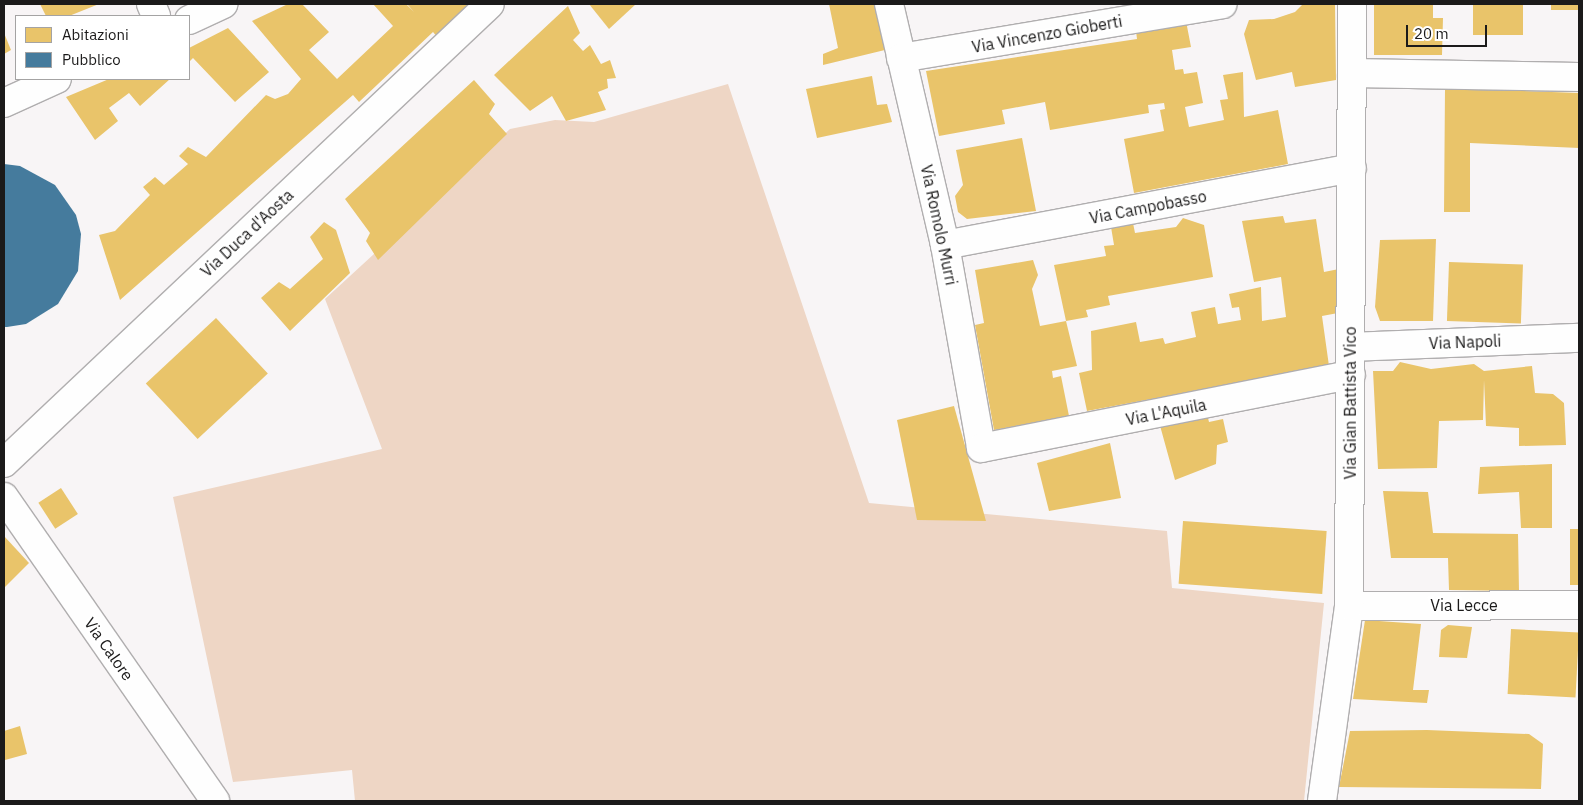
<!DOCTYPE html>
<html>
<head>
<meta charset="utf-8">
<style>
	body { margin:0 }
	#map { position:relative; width:1583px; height:805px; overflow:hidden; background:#f8f5f6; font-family:"IBM Plex Sans",sans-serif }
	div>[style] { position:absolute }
	.green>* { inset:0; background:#eed6c5 }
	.homes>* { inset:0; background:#e9c46a; transform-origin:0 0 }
	.public>* { inset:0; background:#457b9d }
	.roads { filter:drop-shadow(1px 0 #b0aeaf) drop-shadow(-1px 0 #b0aeaf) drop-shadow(0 1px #b0aeaf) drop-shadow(0 -1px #b0aeaf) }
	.minor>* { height:28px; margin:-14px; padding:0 14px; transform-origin:14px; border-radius:14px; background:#fefefe }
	span { translate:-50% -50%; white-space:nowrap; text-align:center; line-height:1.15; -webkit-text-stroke:5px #fff; paint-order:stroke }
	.street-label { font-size:16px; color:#1b1a1a }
	.frame { position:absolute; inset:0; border:5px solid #1b1a1a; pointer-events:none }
	.legend { position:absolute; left:15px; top:15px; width:175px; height:65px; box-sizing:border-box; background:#fff; border:1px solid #a4a3a3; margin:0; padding:6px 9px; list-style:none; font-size:15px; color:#1b1a1a }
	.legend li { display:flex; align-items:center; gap:10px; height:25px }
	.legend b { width:25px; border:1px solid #a4a3a3 }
	.scale { position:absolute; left:1406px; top:25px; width:81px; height:22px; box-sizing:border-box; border:2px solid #1b1a1a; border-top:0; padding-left:6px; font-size:15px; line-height:18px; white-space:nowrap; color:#1b1a1a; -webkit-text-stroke:4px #fff; paint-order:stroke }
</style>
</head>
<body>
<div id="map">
	<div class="green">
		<div style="clip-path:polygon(728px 84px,869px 503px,1167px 531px,1172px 588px,1324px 603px,1304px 801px,355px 801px,352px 770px,233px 782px,173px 497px,382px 449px,325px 299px,510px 129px,555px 120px,594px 122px)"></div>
	</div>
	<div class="homes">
		<div style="clip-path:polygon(40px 4px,99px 4px,69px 16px,46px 16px)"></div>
		<div style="clip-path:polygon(288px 4px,302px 4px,329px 32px,309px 50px,337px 79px,393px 26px,373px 4px,406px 4px,414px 12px,407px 4px,477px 4px,439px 39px,433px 32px,359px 102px,353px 95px,120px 300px,99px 235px,115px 231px,150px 195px,143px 187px,155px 177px,164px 185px,188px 164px,179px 156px,188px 147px,206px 157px,266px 95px,275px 99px,288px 94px,301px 79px,252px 21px)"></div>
		<div style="clip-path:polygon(589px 4px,636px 4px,609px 29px)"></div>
		<div style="clip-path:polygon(829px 4px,879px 4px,889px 49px,823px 65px,823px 54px,838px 48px)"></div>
		<div style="clip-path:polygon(1303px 4px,1335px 4px,1336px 80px,1295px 87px,1292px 72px,1256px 80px,1244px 34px,1249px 20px,1274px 19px,1295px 12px)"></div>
		<div style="clip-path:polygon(1374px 4px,1433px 4px,1433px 18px,1443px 18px,1442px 55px,1374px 55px)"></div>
		<div style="left:1473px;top:4px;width:50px;height:31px"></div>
		<div style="left:1551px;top:4px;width:28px;height:6px"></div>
		<div style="clip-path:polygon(568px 6px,580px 33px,573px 40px,583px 51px,590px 45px,601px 64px,610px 60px,616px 78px,607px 79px,608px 88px,598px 92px,606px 110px,566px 121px,552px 96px,530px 111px,494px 75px)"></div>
		<div style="clip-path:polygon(1186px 21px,1191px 47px,1172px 50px,1175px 70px,1183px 69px,1184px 74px,1197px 72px,1203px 103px,1185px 107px,1189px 127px,1224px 120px,1220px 100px,1228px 99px,1223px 75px,1243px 72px,1244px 117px,1278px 110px,1288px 164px,1134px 193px,1124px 139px,1164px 131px,1160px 110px,1165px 109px,1164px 103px,1148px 105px,1149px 113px,1050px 130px,1045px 102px,1002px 110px,1005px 124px,939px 136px,926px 71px,1137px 39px,1136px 31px)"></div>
		<div style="clip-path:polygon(228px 28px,269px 72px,235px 102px,193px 58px,189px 62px,189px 48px)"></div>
		<div style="clip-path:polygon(4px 33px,11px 50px,4px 54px)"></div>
		<div style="clip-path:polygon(872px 76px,877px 105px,887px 104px,892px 122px,817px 138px,806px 89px)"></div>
		<div style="clip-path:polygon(109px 79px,170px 79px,140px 106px,129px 93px,109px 108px,118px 121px,95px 140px,66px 97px)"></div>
		<div style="clip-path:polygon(474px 80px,495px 104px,489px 114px,507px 134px,378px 260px,366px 241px,370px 233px,345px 199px)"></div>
		<div style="clip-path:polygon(1445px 88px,1579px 93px,1579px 148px,1470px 143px,1470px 212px,1444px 212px)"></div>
		<div style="clip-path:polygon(1022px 138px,1036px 211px,967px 219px,958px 212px,955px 196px,963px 185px,956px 150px)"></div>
		<div style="clip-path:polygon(1283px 216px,1285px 223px,1316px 219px,1324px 272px,1344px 268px,1338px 313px,1322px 316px,1329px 366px,1087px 411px,1079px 373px,1092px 370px,1091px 331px,1136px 322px,1140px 342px,1163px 338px,1165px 344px,1196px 337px,1191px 312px,1215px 307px,1218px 324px,1241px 320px,1239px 307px,1232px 308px,1229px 294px,1261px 287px,1262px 321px,1286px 317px,1281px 277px,1254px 282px,1242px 221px)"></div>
		<div style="clip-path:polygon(1183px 218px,1204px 225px,1213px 277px,1108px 296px,1110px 305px,1086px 310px,1088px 317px,1066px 321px,1077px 366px,1052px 371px,1053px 378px,1061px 376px,1069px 416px,994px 430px,975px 325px,984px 323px,975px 270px,1033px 260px,1038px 275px,1032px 289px,1040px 326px,1066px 321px,1054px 265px,1106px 256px,1104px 246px,1114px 245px,1111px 227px,1133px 223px,1135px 233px,1176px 227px)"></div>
		<div style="clip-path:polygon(324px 222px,336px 230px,350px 273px,290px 331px,261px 298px,279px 282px,290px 289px,323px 259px,310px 237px)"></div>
		<div style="clip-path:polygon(1436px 239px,1433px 321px,1380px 321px,1375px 307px,1380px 240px)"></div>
		<div style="left:1449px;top:262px;width:74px;height:59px;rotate:2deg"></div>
		<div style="left:216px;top:318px;width:76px;height:96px;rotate:47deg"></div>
		<div style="clip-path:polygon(1400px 362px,1431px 369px,1474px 364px,1484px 371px,1532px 366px,1535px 393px,1553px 394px,1564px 403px,1566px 445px,1519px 446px,1519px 428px,1486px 426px,1484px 380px,1483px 420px,1439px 421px,1437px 468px,1378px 469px,1373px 371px,1393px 371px)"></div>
		<div style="clip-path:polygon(954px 406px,986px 521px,917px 520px,897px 420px)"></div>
		<div style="clip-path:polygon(1206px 410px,1209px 422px,1223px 419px,1228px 442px,1217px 445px,1216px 464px,1175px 480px,1159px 422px)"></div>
		<div style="clip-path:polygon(1110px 443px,1121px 498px,1049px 511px,1037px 463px)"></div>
		<div style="clip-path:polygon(1552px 464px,1552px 528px,1521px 528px,1519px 492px,1478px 494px,1480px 467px)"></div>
		<div style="left:61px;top:488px;width:31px;height:27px;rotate:57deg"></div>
		<div style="clip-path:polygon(1383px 491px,1428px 492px,1433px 533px,1518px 534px,1519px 591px,1449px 590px,1448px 558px,1391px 558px)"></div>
		<div style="left:1183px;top:521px;width:144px;height:63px;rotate:4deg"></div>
		<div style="left:1570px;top:529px;width:9px;height:56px"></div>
		<div style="clip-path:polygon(4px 536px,29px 563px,4px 588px)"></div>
		<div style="clip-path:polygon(1365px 620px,1421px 624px,1413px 690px,1429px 690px,1427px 703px,1353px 699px)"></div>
		<div style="clip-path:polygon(1448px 625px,1472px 627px,1467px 658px,1439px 657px,1441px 630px)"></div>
		<div style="left:1511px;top:629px;width:68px;height:65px;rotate:3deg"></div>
		<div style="clip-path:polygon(20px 726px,27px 754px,5px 760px,4px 731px)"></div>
		<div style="clip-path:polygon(1427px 730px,1529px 734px,1543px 744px,1541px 789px,1339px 787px,1350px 731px)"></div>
	</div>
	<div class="public">
		<div style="clip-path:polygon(4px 164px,20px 166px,55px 185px,76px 215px,81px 234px,78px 271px,58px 304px,26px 324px,7px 327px,4px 327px)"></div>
	</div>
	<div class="roads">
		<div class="minor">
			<div style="left:151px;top:4px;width:13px;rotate:67deg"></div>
			<div style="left:889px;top:4px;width:247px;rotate:76.9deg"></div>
			<div style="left:945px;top:245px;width:206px;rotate:79.9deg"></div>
			<div style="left:981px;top:448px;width:377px;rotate:-11.2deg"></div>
			<div style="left:189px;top:20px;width:38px;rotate:-25deg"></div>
			<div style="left:901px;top:58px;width:326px;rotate:-9.5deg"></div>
			<div style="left:1352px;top:73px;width:227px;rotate:1deg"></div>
			<div style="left:4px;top:103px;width:58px;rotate:-24.4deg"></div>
			<div style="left:945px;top:245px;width:414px;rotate:-10.7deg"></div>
			<div style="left:1351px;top:347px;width:228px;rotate:-2.3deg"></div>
			<div style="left:4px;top:463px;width:668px;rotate:-43.36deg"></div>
			<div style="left:4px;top:497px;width:370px;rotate:55.2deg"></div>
			<div style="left:1349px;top:606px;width:230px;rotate:-0.2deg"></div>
			<div style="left:1322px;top:801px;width:197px;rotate:-82.1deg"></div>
			<div style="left:1349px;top:606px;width:602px;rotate:-89.71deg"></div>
		</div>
	</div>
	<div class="street-label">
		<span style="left:1047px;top:34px;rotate:-10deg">Via Vincenzo Gioberti</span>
		<span style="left:1148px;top:207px;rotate:-11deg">Via Campobasso</span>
		<span style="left:939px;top:225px;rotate:78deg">Via Romolo Murri</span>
		<span style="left:247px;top:233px;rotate:-43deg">Via Duca d'Aosta</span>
		<span style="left:1465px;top:342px;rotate:-2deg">Via Napoli</span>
		<span style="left:1350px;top:403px;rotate:-90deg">Via Gian Battista Vico</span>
		<span style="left:1166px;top:412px;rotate:-11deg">Via L'Aquila</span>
		<span style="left:1464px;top:605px">Via Lecce</span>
		<span style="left:109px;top:649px;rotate:55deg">Via Calore</span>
	</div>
	<div class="frame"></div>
	<ul class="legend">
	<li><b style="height:14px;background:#e9c46a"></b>Abitazioni</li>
	<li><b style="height:14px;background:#457b9d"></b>Pubblico</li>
	</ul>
	<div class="scale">20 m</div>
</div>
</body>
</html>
